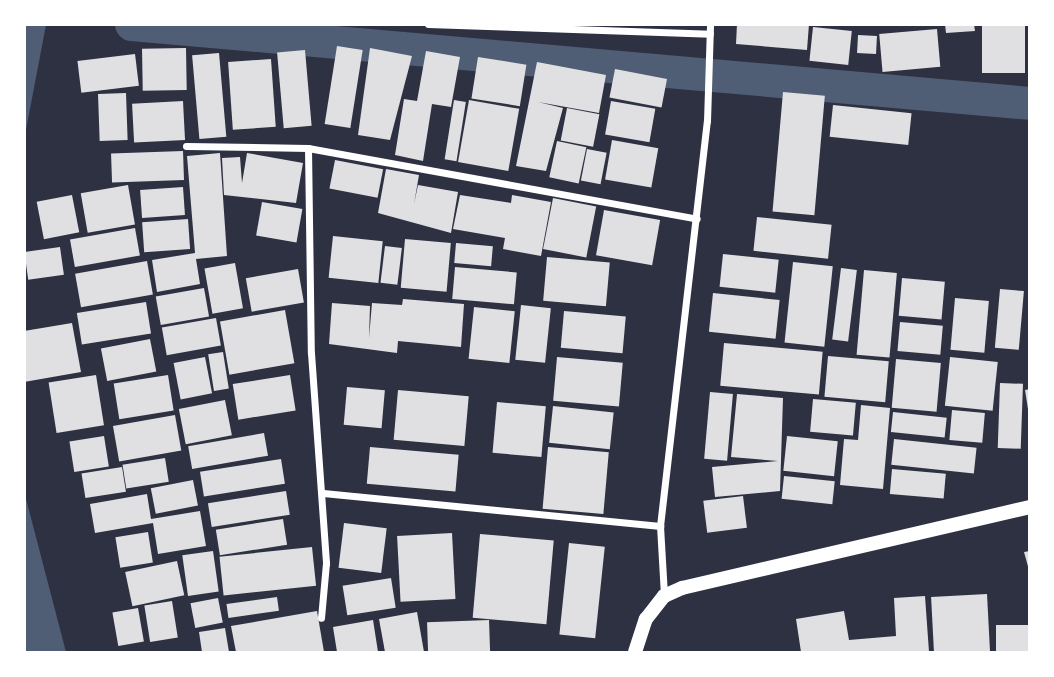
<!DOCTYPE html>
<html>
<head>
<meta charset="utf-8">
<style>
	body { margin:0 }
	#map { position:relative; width:1054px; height:677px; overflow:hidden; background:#2d3142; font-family:Montserrat,sans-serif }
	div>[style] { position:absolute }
	.water>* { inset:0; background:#4f5d75 }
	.canal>* { height:33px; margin:-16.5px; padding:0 16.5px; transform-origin:16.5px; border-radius:16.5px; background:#4f5d75 }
	.building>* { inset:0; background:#e0e0e3; transform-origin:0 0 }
	.minor>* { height:7px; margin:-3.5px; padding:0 3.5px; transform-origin:3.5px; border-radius:3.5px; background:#fff }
	.secondary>* { height:14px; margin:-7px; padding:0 7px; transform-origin:7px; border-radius:7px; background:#fff }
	span { translate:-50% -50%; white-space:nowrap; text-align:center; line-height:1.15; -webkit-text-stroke:5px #fff; paint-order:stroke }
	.frame { position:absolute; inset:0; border:26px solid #fff; pointer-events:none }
</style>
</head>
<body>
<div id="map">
	<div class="water">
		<div style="clip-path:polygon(25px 24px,46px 25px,25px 135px,24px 25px)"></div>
		<div style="clip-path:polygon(24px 495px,25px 495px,66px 652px,25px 652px)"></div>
	</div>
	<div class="canal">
		<div style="left:131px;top:24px;width:902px;rotate:5.02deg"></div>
	</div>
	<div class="building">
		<div style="clip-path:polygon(737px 24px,809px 24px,807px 50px,736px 44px)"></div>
		<div style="clip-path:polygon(945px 24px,974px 24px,975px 31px,946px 33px)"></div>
		<div style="left:982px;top:24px;width:43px;height:49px"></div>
		<div style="left:813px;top:27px;width:39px;height:34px;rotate:6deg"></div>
		<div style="left:937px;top:29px;width:38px;height:58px;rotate:85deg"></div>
		<div style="left:858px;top:35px;width:19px;height:18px;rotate:3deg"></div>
		<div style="left:337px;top:46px;width:26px;height:79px;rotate:9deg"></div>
		<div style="left:186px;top:48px;width:42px;height:44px;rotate:89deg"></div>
		<div style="clip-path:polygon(370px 48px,412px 56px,390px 140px,358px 135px)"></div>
		<div style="left:305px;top:50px;width:76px;height:28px;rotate:85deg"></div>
		<div style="clip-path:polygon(426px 51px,460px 57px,451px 107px,432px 104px,423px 161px,395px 155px,404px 99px,417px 101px)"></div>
		<div style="left:219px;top:53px;width:84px;height:27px;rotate:85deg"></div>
		<div style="left:135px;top:54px;width:32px;height:58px;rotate:83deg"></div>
		<div style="left:478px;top:57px;width:49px;height:42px;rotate:9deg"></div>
		<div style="left:271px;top:59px;width:68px;height:43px;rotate:86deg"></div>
		<div style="clip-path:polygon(537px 62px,606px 75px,599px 113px,538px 102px,563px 108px,546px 171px,516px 166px)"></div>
		<div style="left:615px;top:69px;width:53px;height:29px;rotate:11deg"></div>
		<div style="left:783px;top:92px;width:42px;height:120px;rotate:5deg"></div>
		<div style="left:126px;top:93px;width:47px;height:28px;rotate:88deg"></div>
		<div style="left:454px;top:100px;width:12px;height:60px;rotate:9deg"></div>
		<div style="left:469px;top:100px;width:51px;height:63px;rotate:10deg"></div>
		<div style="left:183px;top:101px;width:39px;height:51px;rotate:87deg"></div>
		<div style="left:611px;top:101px;width:45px;height:34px;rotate:10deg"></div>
		<div style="left:833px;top:105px;width:79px;height:32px;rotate:6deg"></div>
		<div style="left:567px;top:108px;width:33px;height:33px;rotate:11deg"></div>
		<div style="left:612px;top:140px;width:47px;height:40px;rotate:10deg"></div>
		<div style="left:557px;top:141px;width:30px;height:37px;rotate:12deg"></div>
		<div style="left:587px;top:149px;width:20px;height:32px;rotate:11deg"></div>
		<div style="left:183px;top:151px;width:29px;height:72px;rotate:88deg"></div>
		<div style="clip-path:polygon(220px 153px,227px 256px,196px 259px,200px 284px,157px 292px,152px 260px,195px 253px,187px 156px)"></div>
		<div style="clip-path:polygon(247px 153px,303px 163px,296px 203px,224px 195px,222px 158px,240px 157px,242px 183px)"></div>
		<div style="left:335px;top:160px;width:49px;height:29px;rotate:11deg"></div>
		<div style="clip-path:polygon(386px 169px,419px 175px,414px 204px,418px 185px,458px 192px,451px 233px,378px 213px)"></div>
		<div style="left:128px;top:185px;width:40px;height:48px;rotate:80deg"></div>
		<div style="left:183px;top:187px;width:28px;height:43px;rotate:86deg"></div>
		<div style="left:72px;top:195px;width:38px;height:36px;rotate:79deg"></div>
		<div style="clip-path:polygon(460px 195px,511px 203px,512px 195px,551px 202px,541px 256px,503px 249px,505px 238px,453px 229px)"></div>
		<div style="left:553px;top:198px;width:44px;height:52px;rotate:11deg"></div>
		<div style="left:262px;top:202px;width:41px;height:34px;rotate:10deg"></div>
		<div style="left:604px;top:210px;width:57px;height:46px;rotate:10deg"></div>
		<div style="left:757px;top:217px;width:75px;height:34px;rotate:6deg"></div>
		<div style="left:188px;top:219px;width:30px;height:46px;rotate:86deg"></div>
		<div style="left:135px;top:228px;width:28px;height:66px;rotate:80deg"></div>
		<div style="left:333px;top:236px;width:50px;height:42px;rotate:6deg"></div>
		<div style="left:405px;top:239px;width:46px;height:49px;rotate:5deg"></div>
		<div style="left:456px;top:243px;width:37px;height:20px;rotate:5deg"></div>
		<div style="left:385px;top:246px;width:17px;height:37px;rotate:7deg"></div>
		<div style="left:60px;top:247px;width:28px;height:36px;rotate:82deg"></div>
		<div style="left:723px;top:254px;width:56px;height:33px;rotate:6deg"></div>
		<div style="left:547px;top:257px;width:63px;height:44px;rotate:5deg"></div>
		<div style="left:147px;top:261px;width:34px;height:73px;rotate:80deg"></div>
		<div style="left:793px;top:262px;width:40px;height:81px;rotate:6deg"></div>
		<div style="left:235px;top:263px;width:46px;height:31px;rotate:80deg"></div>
		<div style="left:455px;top:267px;width:62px;height:32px;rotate:5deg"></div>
		<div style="left:841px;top:268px;width:16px;height:72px;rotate:7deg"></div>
		<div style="left:298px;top:269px;width:34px;height:53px;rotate:80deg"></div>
		<div style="left:864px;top:270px;width:33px;height:85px;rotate:5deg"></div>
		<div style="left:902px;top:278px;width:43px;height:38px;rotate:5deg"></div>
		<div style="left:204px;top:288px;width:29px;height:49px;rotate:80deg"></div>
		<div style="left:1000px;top:289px;width:24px;height:59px;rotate:5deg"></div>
		<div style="left:713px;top:293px;width:67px;height:39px;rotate:6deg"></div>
		<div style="left:955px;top:298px;width:34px;height:52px;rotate:5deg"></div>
		<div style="clip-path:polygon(403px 299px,464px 304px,461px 347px,398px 341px,397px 353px,329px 344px,332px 303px,370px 306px,369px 338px,372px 303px,402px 305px)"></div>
		<div style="left:146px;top:302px;width:32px;height:70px;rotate:81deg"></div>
		<div style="left:521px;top:305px;width:30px;height:55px;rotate:6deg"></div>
		<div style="left:474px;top:307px;width:41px;height:52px;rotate:6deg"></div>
		<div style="left:285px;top:310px;width:54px;height:66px;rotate:80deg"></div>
		<div style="left:564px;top:311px;width:62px;height:37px;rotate:5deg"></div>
		<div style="left:216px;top:318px;width:28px;height:55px;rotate:80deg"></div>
		<div style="left:900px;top:322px;width:43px;height:29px;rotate:5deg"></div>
		<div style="clip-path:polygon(72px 323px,81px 372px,24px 382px,24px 331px)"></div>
		<div style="left:150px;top:339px;width:33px;height:50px;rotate:79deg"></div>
		<div style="left:724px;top:343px;width:99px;height:43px;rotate:5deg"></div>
		<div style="left:223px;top:352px;width:37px;height:15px;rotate:81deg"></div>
		<div style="left:828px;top:356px;width:61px;height:41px;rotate:5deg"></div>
		<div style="left:205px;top:357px;width:37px;height:32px;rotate:79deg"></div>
		<div style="left:557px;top:357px;width:66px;height:44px;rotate:5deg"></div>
		<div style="left:950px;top:357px;width:48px;height:49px;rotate:6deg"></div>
		<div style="left:896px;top:359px;width:45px;height:49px;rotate:5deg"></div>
		<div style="left:96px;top:375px;width:51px;height:48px;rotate:81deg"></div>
		<div style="left:168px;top:375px;width:36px;height:55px;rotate:81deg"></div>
		<div style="left:290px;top:375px;width:36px;height:58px;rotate:81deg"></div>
		<div style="left:1000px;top:383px;width:23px;height:65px;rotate:2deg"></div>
		<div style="left:347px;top:387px;width:38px;height:38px;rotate:5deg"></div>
		<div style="clip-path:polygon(1030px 389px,1030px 409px,1028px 409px,1025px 390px)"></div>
		<div style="left:398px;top:390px;width:71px;height:50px;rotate:5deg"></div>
		<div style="left:710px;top:392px;width:23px;height:67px;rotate:5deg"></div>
		<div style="clip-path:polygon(737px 394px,783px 398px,780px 491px,715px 497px,712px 467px,778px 461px,731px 457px)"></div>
		<div style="left:813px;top:399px;width:43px;height:33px;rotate:5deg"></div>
		<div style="left:225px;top:400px;width:36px;height:47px;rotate:79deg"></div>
		<div style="left:497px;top:402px;width:49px;height:51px;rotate:5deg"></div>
		<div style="clip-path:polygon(861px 405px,890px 408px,883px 489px,840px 485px,844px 439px,858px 440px)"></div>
		<div style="left:553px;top:406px;width:61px;height:37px;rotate:6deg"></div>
		<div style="left:952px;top:410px;width:33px;height:30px;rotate:5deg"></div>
		<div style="left:893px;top:412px;width:54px;height:20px;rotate:6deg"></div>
		<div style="left:175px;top:415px;width:36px;height:63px;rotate:80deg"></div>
		<div style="left:264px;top:433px;width:23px;height:77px;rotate:80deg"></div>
		<div style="left:104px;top:436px;width:31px;height:35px;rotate:81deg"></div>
		<div style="left:787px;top:436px;width:51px;height:35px;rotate:6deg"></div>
		<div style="left:894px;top:439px;width:83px;height:26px;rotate:6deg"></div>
		<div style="left:370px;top:447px;width:89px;height:37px;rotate:5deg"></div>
		<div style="left:548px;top:447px;width:61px;height:62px;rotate:5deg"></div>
		<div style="left:165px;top:458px;width:24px;height:43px;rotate:81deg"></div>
		<div style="left:281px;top:459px;width:25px;height:82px;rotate:81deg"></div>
		<div style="left:122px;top:467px;width:25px;height:41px;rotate:81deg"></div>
		<div style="left:892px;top:469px;width:54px;height:25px;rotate:5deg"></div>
		<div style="left:784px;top:476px;width:51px;height:23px;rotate:6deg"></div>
		<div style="left:193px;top:480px;width:26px;height:43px;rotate:79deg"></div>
		<div style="left:286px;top:491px;width:24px;height:79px;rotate:81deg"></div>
		<div style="clip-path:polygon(147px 494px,151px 519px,200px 511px,206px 546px,158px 554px,153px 523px,95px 533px,90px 504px)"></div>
		<div style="left:743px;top:496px;width:32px;height:40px;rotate:83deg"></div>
		<div style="left:283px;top:519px;width:26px;height:68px;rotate:81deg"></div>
		<div style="left:344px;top:523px;width:43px;height:45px;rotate:7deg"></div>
		<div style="left:148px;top:532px;width:31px;height:33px;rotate:81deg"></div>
		<div style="left:452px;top:533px;width:66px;height:55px;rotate:87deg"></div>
		<div style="left:480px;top:534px;width:74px;height:84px;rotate:5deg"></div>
		<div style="left:569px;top:543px;width:36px;height:92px;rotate:6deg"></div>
		<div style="left:312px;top:547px;width:39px;height:93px;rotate:84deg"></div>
		<div style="left:213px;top:551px;width:41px;height:31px;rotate:82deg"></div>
		<div style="clip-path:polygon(1030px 551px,1030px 569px,1029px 570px,1024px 552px)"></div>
		<div style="left:177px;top:561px;width:35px;height:53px;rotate:78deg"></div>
		<div style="left:391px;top:578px;width:30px;height:49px;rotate:81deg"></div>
		<div style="left:987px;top:594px;width:58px;height:56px;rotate:87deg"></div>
		<div style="clip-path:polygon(925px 596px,929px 652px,801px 652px,796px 619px,844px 611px,849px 640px,896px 636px,894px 598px)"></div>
		<div style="left:277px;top:597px;width:14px;height:51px;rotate:82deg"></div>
		<div style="left:218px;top:598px;width:25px;height:28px;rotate:79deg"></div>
		<div style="left:172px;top:601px;width:37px;height:28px;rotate:81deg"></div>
		<div style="left:138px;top:608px;width:34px;height:26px;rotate:80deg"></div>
		<div style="clip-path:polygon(317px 611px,324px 652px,236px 652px,231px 626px)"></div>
		<div style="clip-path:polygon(417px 612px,424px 652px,385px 652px,379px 619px)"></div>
		<div style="clip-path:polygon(373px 620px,378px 652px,337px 652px,333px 627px)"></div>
		<div style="left:489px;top:620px;width:32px;height:62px;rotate:88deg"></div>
		<div style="left:1030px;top:625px;width:27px;height:34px;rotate:90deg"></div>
		<div style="clip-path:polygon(225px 628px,229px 652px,202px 652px,199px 632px)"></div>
	</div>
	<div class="minor">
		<div style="left:428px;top:24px;width:282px;rotate:2deg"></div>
		<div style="left:186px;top:146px;width:122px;rotate:0.9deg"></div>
		<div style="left:308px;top:148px;width:395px;rotate:10.3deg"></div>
		<div style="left:308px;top:148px;width:205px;rotate:89.2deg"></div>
		<div style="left:311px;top:353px;width:211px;rotate:85.9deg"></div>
		<div style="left:326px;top:563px;width:55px;rotate:95.2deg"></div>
		<div style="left:323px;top:493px;width:339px;rotate:5.6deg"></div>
		<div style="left:664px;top:595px;width:69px;rotate:-93.3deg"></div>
		<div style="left:660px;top:526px;width:408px;rotate:-83.4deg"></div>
		<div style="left:707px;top:121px;width:97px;rotate:-88.2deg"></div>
	</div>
	<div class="secondary">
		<div style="left:635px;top:652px;width:35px;rotate:-72deg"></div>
		<div style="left:646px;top:619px;width:29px;rotate:-52deg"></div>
		<div style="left:664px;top:596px;width:20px;rotate:-24deg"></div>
		<div style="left:682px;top:588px;width:357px;rotate:-13.1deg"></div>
	</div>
	<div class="frame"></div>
</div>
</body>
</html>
